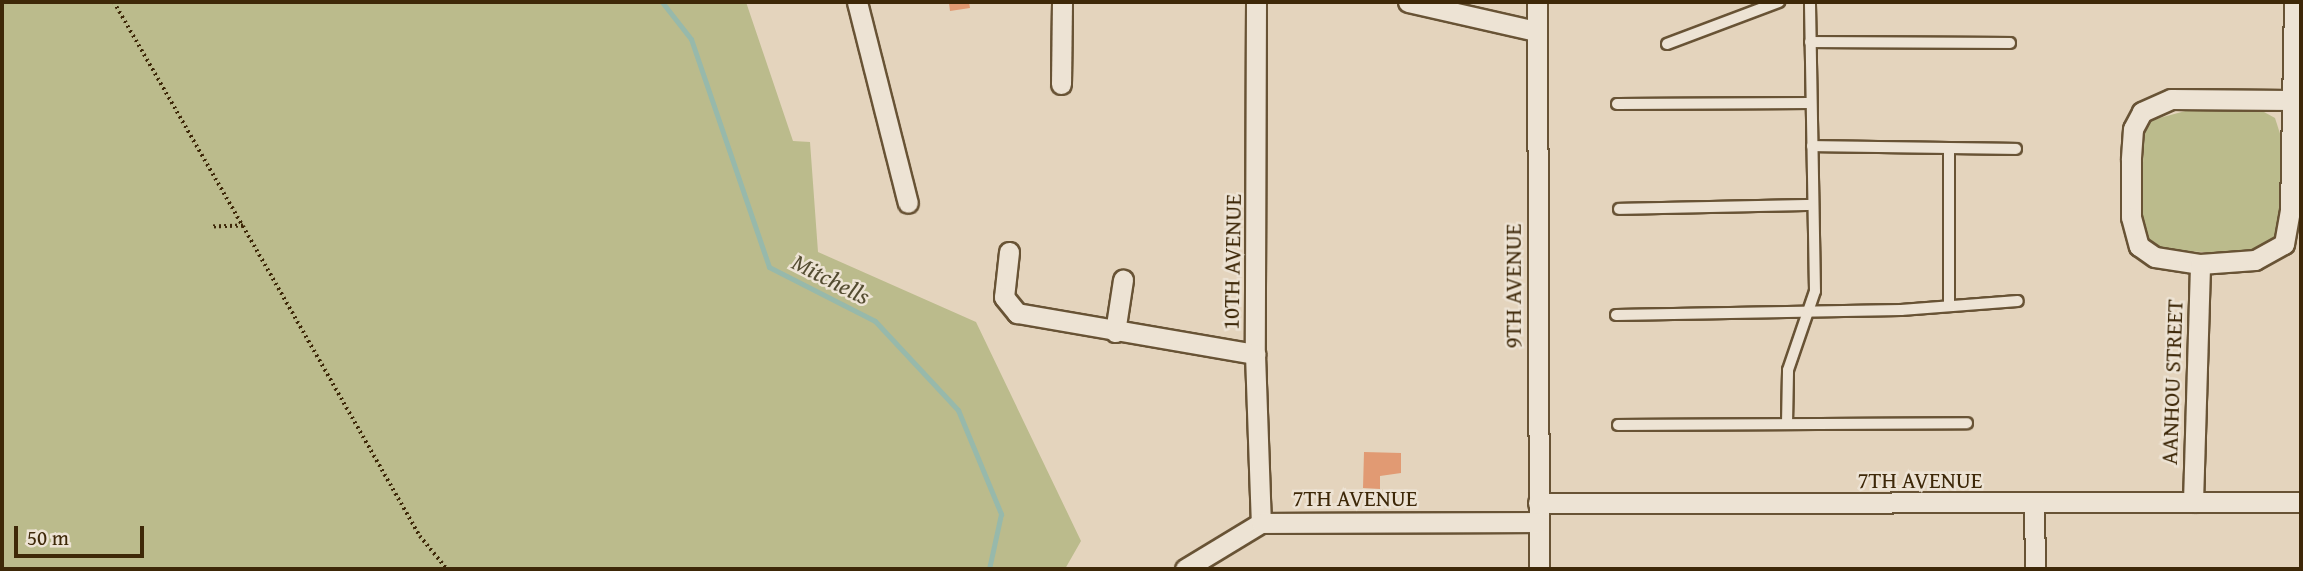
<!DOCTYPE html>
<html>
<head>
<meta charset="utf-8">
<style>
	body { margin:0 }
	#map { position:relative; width:2303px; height:571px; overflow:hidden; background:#e4d4bd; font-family:"Gentium Book Plus",serif }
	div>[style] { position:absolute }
	.green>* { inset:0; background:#bbbb8c }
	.stream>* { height:5px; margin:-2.5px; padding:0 2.5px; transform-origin:2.5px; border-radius:2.5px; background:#97b9ab }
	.building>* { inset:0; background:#e19a73 }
	.path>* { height:3.5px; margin-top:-1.75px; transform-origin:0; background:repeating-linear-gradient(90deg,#3e2808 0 2px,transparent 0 5.5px) }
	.roads { filter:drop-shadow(2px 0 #685335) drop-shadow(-2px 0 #685335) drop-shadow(0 2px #685335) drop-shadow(0 -2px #685335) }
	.lane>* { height:10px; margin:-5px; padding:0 5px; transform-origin:5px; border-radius:5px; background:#ede3d4 }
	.street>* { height:19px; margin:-9.5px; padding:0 9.5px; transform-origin:9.5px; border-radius:9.5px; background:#ede3d4 }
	span { translate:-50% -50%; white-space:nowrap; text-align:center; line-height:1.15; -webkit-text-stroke:5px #ede3d4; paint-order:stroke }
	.street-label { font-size:23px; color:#3e2808 }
	.water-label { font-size:24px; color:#544c31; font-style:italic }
	.frame { position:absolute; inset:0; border:4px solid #3e2808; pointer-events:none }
	.scale { position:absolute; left:14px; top:526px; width:130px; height:32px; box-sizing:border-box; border:4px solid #3e2808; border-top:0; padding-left:9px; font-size:21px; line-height:24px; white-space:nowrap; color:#3e2808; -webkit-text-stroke:5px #ede3d4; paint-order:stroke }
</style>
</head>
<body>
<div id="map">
	<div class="green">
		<div style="clip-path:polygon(2px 2px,746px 2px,793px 141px,810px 142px,818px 252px,976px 322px,1081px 541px,1065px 569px,2px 569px)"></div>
		<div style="clip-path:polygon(2189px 110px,2264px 112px,2275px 118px,2283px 143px,2278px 242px,2256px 254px,2152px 250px,2139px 226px,2145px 131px,2152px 120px)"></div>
	</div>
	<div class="stream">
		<div style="left:662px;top:2px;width:47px;rotate:51.9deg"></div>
		<div style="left:691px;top:39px;width:241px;rotate:71.1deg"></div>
		<div style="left:769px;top:267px;width:119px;rotate:27deg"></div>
		<div style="left:875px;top:321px;width:122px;rotate:47deg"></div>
		<div style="left:958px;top:410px;width:113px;rotate:67.5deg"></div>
		<div style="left:1001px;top:514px;width:56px;rotate:102.3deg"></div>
	</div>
	<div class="building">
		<div style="clip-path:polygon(969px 2px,970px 8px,950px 11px,949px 3px)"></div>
		<div style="clip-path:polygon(1364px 452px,1401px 453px,1401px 473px,1380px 476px,1380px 489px,1363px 488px)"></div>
	</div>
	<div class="path">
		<div style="left:114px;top:2px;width:258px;rotate:60.1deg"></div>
		<div style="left:243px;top:226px;width:32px;rotate:178deg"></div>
		<div style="left:243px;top:226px;width:357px;rotate:60.3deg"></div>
		<div style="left:420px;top:536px;width:43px;rotate:50.7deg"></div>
	</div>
	<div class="roads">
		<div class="lane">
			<div style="left:1810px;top:42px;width:200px;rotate:0.3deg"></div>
			<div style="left:1667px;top:44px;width:120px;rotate:-20.6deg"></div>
			<div style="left:1617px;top:104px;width:194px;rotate:-0.3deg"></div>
			<div style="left:1812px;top:146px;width:204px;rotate:0.8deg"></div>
			<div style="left:1949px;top:149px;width:156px;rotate:90deg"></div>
			<div style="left:1619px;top:209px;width:194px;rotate:-1.2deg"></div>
			<div style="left:1616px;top:315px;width:285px;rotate:-1deg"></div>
			<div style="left:1901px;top:310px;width:117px;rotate:-4.4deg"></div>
			<div style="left:1787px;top:424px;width:54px;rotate:-88.9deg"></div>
			<div style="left:1788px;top:370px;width:83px;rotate:-71.1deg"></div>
			<div style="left:1815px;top:291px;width:289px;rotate:-91deg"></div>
			<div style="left:1618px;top:425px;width:349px;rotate:-0.3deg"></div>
		</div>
		<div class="street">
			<div style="left:857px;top:2px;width:207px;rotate:75.8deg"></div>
			<div style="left:1256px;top:2px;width:352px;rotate:90.2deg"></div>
			<div style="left:1255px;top:354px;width:169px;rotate:88deg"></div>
			<div style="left:1408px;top:2px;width:131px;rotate:12.8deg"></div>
			<div style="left:1537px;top:2px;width:567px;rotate:89.8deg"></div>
			<div style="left:1061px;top:84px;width:82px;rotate:-89.3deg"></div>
			<div style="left:2290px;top:100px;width:119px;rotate:-179.5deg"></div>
			<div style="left:2171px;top:99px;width:32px;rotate:156deg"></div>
			<div style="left:2142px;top:112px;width:19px;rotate:118deg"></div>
			<div style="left:2133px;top:129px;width:31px;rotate:94deg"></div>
			<div style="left:2131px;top:160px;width:57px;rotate:90deg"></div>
			<div style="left:2131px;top:217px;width:30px;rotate:75deg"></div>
			<div style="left:2139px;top:246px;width:19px;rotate:35deg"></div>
			<div style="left:2155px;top:257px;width:46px;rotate:8.8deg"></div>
			<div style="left:2200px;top:264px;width:55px;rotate:-4.2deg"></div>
			<div style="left:2255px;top:260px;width:33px;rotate:-29deg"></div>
			<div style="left:2284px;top:244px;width:35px;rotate:-80deg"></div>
			<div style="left:2290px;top:210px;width:208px;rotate:-88.9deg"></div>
			<div style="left:1009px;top:252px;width:45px;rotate:96.3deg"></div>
			<div style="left:1004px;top:297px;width:21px;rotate:51deg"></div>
			<div style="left:1017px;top:313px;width:242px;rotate:9.8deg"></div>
			<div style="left:1115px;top:332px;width:53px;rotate:-81.3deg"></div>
			<div style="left:2193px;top:502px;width:238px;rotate:-88.3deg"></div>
			<div style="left:1538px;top:503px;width:763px;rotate:-0.08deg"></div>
			<div style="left:2034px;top:505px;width:64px;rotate:89.1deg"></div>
			<div style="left:1185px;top:569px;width:89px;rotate:-31.2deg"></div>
			<div style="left:1261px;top:523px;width:277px;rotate:-0.2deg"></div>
		</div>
	</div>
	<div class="street-label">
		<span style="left:1232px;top:262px;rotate:-89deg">10TH AVENUE</span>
		<span style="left:1513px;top:286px;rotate:-90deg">9TH AVENUE</span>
		<span style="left:2172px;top:382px;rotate:-88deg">AANHOU STREET</span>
		<span style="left:1920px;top:480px">7TH AVENUE</span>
		<span style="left:1355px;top:498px">7TH AVENUE</span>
	</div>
	<div class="water-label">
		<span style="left:831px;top:279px;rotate:27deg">Mitchells</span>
	</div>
	<div class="frame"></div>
	<div class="scale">50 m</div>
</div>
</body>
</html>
